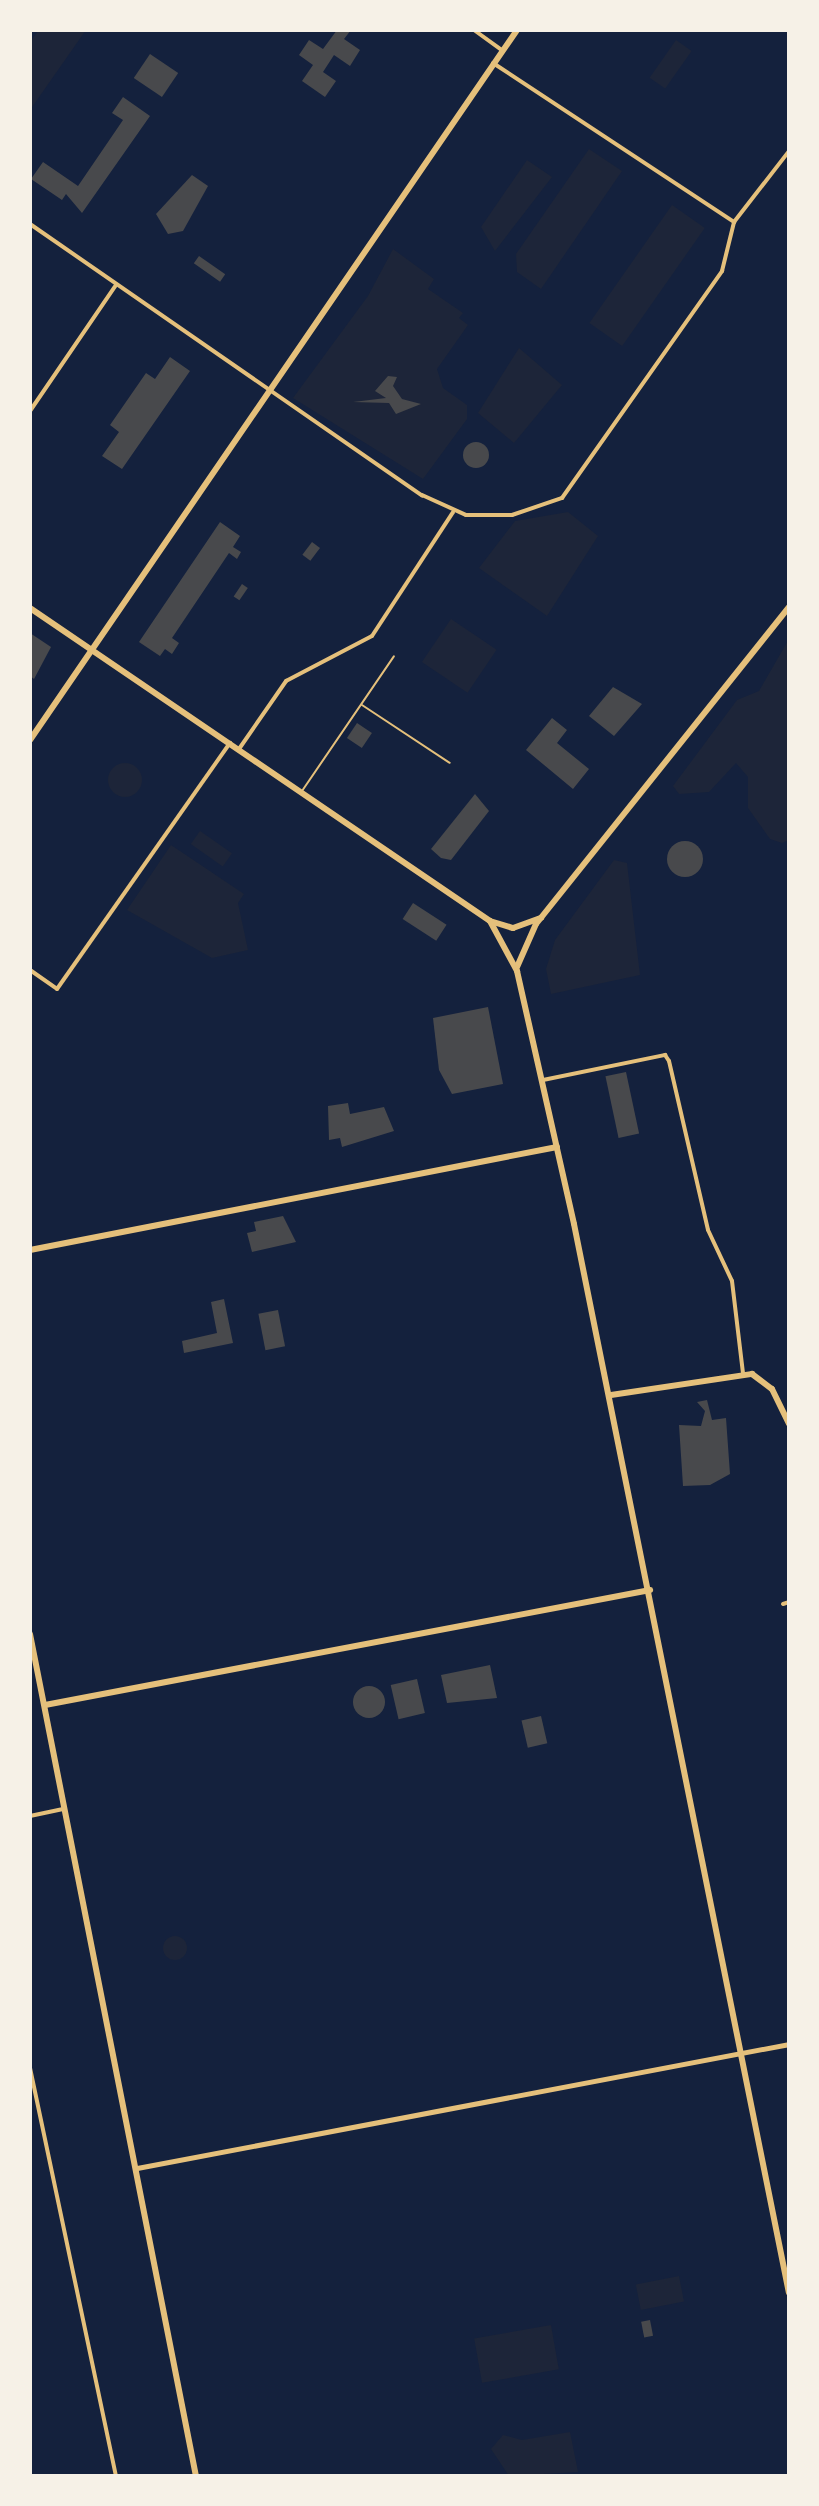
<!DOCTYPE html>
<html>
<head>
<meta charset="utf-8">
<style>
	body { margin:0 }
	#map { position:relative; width:819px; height:2506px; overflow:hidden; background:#14213d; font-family:Commissioner,sans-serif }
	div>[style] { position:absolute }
	.green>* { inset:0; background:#1d2539; transform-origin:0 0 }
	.round { border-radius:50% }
	.building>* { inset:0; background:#48494c; transform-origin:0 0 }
	.service>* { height:2px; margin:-1px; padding:0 1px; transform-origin:1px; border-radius:1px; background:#e5c07b }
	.minor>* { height:4px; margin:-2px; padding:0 2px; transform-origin:2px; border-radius:2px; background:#e5c07b }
	.tertiary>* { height:5px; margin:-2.5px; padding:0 2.5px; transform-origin:2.5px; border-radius:2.5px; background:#e5c07b }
	.secondary>* { height:6px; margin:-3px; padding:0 3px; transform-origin:3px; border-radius:3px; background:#e5c07b }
	.primary>* { height:6px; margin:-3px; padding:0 3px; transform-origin:3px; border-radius:3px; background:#e5c07b }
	span { translate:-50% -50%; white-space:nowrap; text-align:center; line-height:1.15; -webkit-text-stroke:6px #f6f1e7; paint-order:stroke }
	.frame { position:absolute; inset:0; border:32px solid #f6f1e7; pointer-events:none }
</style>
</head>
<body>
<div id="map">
	<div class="green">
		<div style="clip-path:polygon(39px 30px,86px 30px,30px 110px,30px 42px)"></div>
		<div style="left:676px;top:40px;width:19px;height:46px;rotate:35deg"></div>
		<div style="clip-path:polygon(589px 149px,622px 171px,541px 289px,517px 272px,516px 254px)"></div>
		<div style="clip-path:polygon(527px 160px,552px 177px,495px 251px,481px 227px)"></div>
		<div style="left:672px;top:205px;width:40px;height:144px;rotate:35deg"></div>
		<div style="clip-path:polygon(393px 249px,434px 279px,428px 289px,463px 313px,459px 318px,468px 325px,437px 369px,443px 388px,467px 405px,467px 419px,423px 479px,293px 398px,368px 296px)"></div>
		<div style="clip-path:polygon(519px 348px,562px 385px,514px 443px,478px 413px)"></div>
		<div style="clip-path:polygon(568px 512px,598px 536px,547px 616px,479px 568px,515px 521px)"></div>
		<div style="left:451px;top:619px;width:55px;height:52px;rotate:34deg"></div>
		<div style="clip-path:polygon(789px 639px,789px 840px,782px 843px,770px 839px,748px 808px,748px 777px,736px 763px,709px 792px,679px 794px,673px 786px,737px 700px,759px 691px)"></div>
		<div class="round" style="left:108px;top:763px;width:34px;height:34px"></div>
		<div style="left:200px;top:831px;width:39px;height:16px;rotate:35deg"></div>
		<div style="clip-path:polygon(171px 845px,244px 894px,238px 903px,248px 950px,212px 958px,127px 910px)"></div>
		<div style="clip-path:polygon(614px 860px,627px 863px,640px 975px,551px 994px,546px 969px,555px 940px)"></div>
		<div class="round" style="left:163px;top:1936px;width:24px;height:24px"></div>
		<div style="left:679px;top:2276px;width:26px;height:44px;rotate:79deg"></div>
		<div style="left:551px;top:2325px;width:45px;height:78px;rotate:80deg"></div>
		<div style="clip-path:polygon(570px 2432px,578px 2472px,509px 2476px,491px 2449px,503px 2435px,522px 2440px)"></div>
	</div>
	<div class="building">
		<div style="clip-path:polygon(337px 30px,351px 30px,344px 39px,360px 50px,350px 66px,334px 55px,323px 72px,336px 81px,325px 97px,302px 81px,313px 65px,299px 55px,309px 40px,323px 49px)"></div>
		<div style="left:150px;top:54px;width:34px;height:29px;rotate:34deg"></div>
		<div style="clip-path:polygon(123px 97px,150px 116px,82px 213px,66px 194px,62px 200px,31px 179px,43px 162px,78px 186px,123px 120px,112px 113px)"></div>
		<div style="clip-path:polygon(192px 175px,208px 186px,183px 231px,168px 234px,156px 214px)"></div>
		<div style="left:199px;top:256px;width:32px;height:9px;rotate:35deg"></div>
		<div style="clip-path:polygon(170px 357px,190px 371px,122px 469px,102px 456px,119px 432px,110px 425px,146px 373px,155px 379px)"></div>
		<div style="clip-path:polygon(388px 376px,397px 377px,393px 386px,402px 399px,421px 404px,396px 414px,389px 403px,353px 402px,386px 398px,375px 391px)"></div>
		<div class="round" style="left:463px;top:442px;width:26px;height:26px"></div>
		<div style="clip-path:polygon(220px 522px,240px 536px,233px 547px,241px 552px,237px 559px,229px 553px,172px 638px,179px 643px,172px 654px,165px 649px,160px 656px,139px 642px)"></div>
		<div style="left:312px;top:542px;width:10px;height:16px;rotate:37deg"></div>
		<div style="left:242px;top:584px;width:7px;height:15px;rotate:34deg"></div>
		<div style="clip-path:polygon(30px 633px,51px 647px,34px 679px,30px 676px)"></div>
		<div style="clip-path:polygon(613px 687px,642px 704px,614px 736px,589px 716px)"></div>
		<div style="clip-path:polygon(552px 718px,567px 730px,557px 743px,589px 769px,573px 789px,526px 750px)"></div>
		<div style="left:357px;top:723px;width:18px;height:18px;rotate:34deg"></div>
		<div style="clip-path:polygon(475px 794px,489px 811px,451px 860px,441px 858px,431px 849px)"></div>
		<div class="round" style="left:667px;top:841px;width:36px;height:36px"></div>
		<div style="left:413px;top:903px;width:40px;height:19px;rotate:33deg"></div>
		<div style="clip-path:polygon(488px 1007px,503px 1084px,452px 1094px,439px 1070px,433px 1018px)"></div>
		<div style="left:626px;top:1072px;width:63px;height:21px;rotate:78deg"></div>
		<div style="clip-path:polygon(348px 1103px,350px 1114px,384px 1107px,394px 1131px,342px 1147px,340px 1138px,329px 1140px,328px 1106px)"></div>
		<div style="clip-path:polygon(283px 1216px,296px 1242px,252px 1252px,247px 1233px,256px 1231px,254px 1222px)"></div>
		<div style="clip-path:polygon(224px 1299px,233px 1343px,184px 1353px,182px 1341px,217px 1333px,211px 1302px)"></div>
		<div style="left:278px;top:1310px;width:37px;height:20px;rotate:79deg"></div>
		<div style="clip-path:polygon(707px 1400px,712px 1420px,726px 1418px,730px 1474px,710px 1485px,683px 1486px,679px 1425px,701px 1426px,705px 1411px,697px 1402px)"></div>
		<div style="clip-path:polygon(490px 1665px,497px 1698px,447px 1703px,441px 1675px)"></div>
		<div style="left:417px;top:1679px;width:35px;height:27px;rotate:77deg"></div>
		<div class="round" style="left:353px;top:1686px;width:32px;height:32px"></div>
		<div style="left:541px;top:1716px;width:28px;height:20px;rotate:77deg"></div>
		<div style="left:650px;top:2320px;width:16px;height:9px;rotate:79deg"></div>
	</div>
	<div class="service">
		<div style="left:362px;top:705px;width:105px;rotate:33.4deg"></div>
		<div style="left:302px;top:791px;width:163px;rotate:-55.7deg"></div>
	</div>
	<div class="minor">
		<div style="left:474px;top:30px;width:34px;rotate:36deg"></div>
		<div style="left:493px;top:63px;width:289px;rotate:33.4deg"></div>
		<div style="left:30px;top:224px;width:477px;rotate:34.7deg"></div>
		<div style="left:422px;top:495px;width:48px;rotate:24.4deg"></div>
		<div style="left:466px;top:515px;width:46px"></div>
		<div style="left:512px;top:515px;width:53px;rotate:-18.8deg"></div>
		<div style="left:562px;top:498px;width:278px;rotate:-54.8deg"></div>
		<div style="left:722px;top:271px;width:50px;rotate:-76.2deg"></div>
		<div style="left:734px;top:222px;width:90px;rotate:-52.2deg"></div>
		<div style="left:30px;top:411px;width:153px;rotate:-55.7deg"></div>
		<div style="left:239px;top:749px;width:83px;rotate:-55.3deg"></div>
		<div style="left:286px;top:681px;width:97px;rotate:-27.6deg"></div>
		<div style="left:372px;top:636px;width:148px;rotate:-56.8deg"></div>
		<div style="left:30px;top:970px;width:33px;rotate:35deg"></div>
		<div style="left:57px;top:989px;width:301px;rotate:-54.9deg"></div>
		<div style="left:543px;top:1080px;width:125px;rotate:-11.6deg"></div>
		<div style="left:665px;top:1055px;width:7px;rotate:56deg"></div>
		<div style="left:669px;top:1061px;width:173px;rotate:77deg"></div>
		<div style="left:708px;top:1230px;width:56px;rotate:64.8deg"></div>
		<div style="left:732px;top:1281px;width:93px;rotate:83.2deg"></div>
		<div style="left:783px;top:1604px;width:6px;rotate:-18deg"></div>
		<div style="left:30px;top:1816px;width:35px;rotate:-12deg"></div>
		<div style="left:30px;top:2068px;width:417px;rotate:78.1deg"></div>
	</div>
	<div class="tertiary">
		<div style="left:137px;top:2168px;width:664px;rotate:-10.77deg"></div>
	</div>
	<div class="secondary">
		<div style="left:30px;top:740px;width:861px;rotate:-55.55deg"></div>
		<div style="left:30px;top:1250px;width:537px;rotate:-11.06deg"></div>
		<div style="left:611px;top:1395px;width:143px;rotate:-8.5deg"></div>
		<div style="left:752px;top:1374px;width:25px;rotate:37deg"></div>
		<div style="left:772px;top:1389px;width:39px;rotate:64deg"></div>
		<div style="left:30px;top:1634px;width:858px;rotate:78.85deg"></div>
		<div style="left:45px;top:1705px;width:616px;rotate:-10.76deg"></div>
	</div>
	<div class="primary">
		<div style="left:30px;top:608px;width:556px;rotate:34.23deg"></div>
		<div style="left:490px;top:921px;width:24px;rotate:17deg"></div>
		<div style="left:513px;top:928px;width:30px;rotate:-20deg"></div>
		<div style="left:490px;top:921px;width:57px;rotate:61.6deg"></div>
		<div style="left:517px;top:971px;width:259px;rotate:77.3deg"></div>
		<div style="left:574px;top:1224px;width:1090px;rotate:78.63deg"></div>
		<div style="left:517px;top:967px;width:47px;rotate:-66.2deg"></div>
		<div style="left:536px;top:924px;width:406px;rotate:-51.4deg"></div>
	</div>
	<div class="frame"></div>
</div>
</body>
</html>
